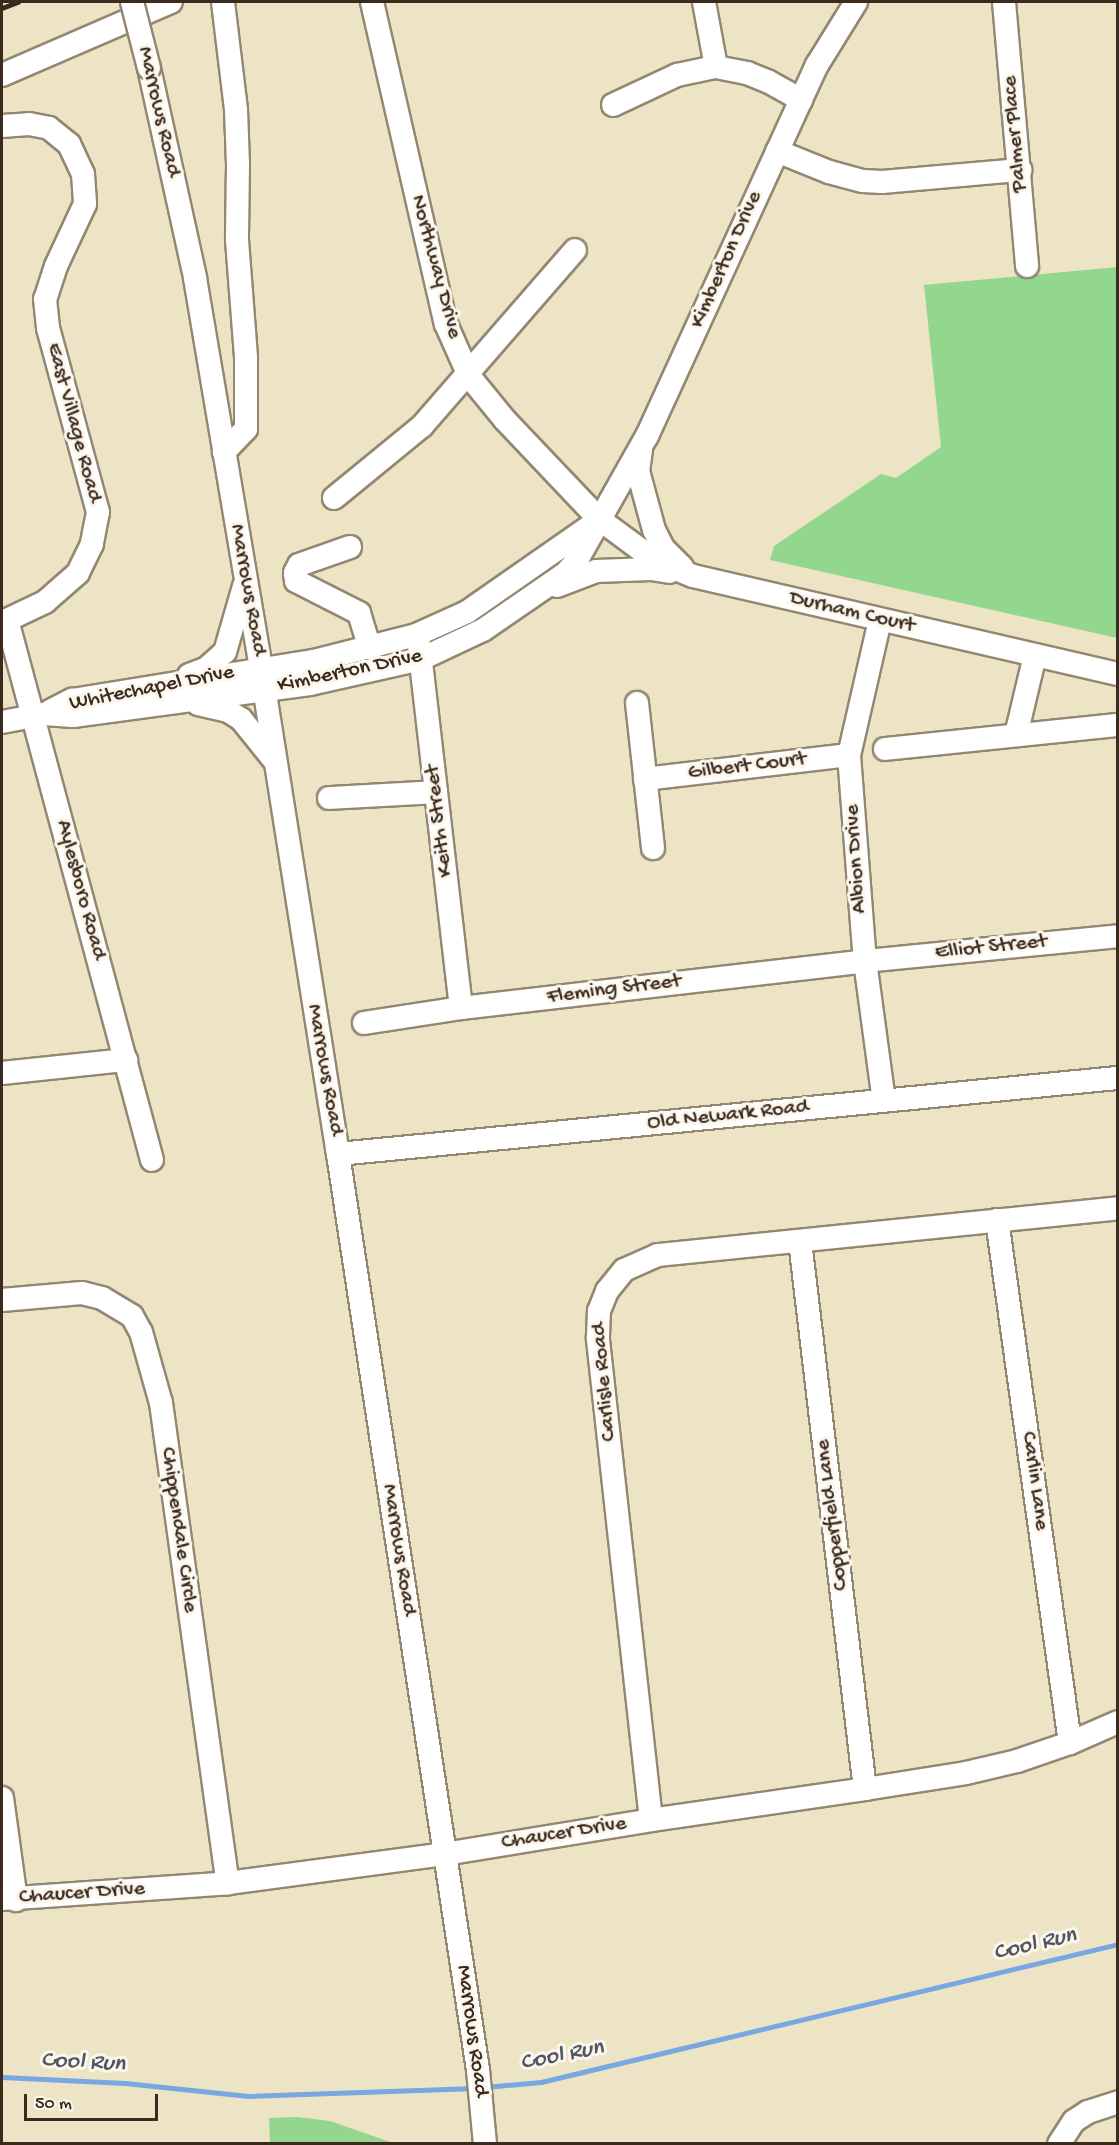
<!DOCTYPE html>
<html>
<head>
<meta charset="utf-8">
<style>
	body { margin:0 }
	#map { position:relative; width:1119px; height:2145px; overflow:hidden; background:#ede4c5; font-family:"Gochi Hand",sans-serif }
	div>[style] { position:absolute }
	.green>* { inset:0; background:#93d68d }
	.stream>* { height:5px; margin:-2.5px; padding:0 2.5px; transform-origin:2.5px; border-radius:2.5px; background:#78a7e1 }
	.roads { filter:drop-shadow(2px 0 #948772) drop-shadow(-2px 0 #948772) drop-shadow(0 2px #948772) drop-shadow(0 -2px #948772) }
	.minor>* { height:22px; margin:-11px; padding:0 11px; transform-origin:11px; border-radius:11px; background:#fff }
	.rail>* { height:4.5px; margin:-2.25px; padding:0 2.25px; transform-origin:2.25px; border-radius:2.25px; background:#3b2a1e }
	.bridges { filter:drop-shadow(2px 0 #948772) drop-shadow(-2px 0 #948772) drop-shadow(0 2px #948772) drop-shadow(0 -2px #948772) }
	.minor-bridge>* { height:22px; margin:-11px; padding:0 11px; transform-origin:11px; border-radius:11px; background:#fff }
	span { translate:-50% -50%; white-space:nowrap; text-align:center; line-height:1.15; -webkit-text-stroke:6px #fbf7ec; paint-order:stroke }
	.street-label { font-size:22px; color:#3b2a1e }
	.water-label { font-size:24px; color:#505662; font-style:italic }
	.frame { position:absolute; inset:0; border:3px solid #3b2a1e; pointer-events:none }
	.scale { position:absolute; left:24px; top:2094px; width:134px; height:27px; box-sizing:border-box; border:3px solid #3b2a1e; border-top:0; padding-left:8px; font-size:18px; line-height:21px; white-space:nowrap; color:#3b2a1e; -webkit-text-stroke:4px #fbf7ec; paint-order:stroke }
</style>
</head>
<body>
<div id="map">
	<div class="green">
		<div style="clip-path:polygon(1117px 267px,1117px 638px,770px 560px,774px 546px,881px 474px,896px 478px,941px 447px,924px 285px)"></div>
		<div style="clip-path:polygon(298px 2117px,330px 2121px,393px 2143px,270px 2143px,269px 2118px)"></div>
	</div>
	<div class="stream">
		<div style="left:2px;top:2077px;width:123px;rotate:2.8deg"></div>
		<div style="left:125px;top:2083px;width:124px;rotate:6deg"></div>
		<div style="left:248px;top:2096px;width:228px;rotate:-2deg"></div>
		<div style="left:485px;top:2087px;width:56px;rotate:-5.1deg"></div>
		<div style="left:541px;top:2082px;width:593px;rotate:-13.45deg"></div>
	</div>
	<div class="roads">
		<div class="minor">
			<div style="left:223px;top:2px;width:109px;rotate:83.1deg"></div>
			<div style="left:236px;top:110px;width:54px;rotate:87.9deg"></div>
			<div style="left:238px;top:164px;width:76px;rotate:90.8deg"></div>
			<div style="left:237px;top:240px;width:118px;rotate:85.6deg"></div>
			<div style="left:246px;top:358px;width:71px;rotate:90deg"></div>
			<div style="left:246px;top:429px;width:32px;rotate:134deg"></div>
			<div style="left:372px;top:2px;width:330px;rotate:77.1deg"></div>
			<div style="left:446px;top:324px;width:57px;rotate:66.1deg"></div>
			<div style="left:469px;top:376px;width:57px;rotate:50.7deg"></div>
			<div style="left:505px;top:420px;width:137px;rotate:46.5deg"></div>
			<div style="left:599px;top:519px;width:71px;rotate:36.4deg"></div>
			<div style="left:656px;top:561px;width:40px;rotate:22deg"></div>
			<div style="left:693px;top:576px;width:436px;rotate:13deg"></div>
			<div style="left:704px;top:2px;width:66px;rotate:79.5deg"></div>
			<div style="left:1004px;top:2px;width:265px;rotate:85deg"></div>
			<div style="left:149px;top:68px;width:215px;rotate:77.6deg"></div>
			<div style="left:195px;top:278px;width:409px;rotate:80.4deg"></div>
			<div style="left:263px;top:681px;width:479px;rotate:81deg"></div>
			<div style="left:338px;top:1154px;width:927px;rotate:81.31deg"></div>
			<div style="left:478px;top:2070px;width:74px;rotate:84.6deg"></div>
			<div style="left:2px;top:75px;width:184px;rotate:-23.4deg"></div>
			<div style="left:613px;top:105px;width:71px;rotate:-25.1deg"></div>
			<div style="left:677px;top:75px;width:40px;rotate:-12deg"></div>
			<div style="left:716px;top:67px;width:32px;rotate:11deg"></div>
			<div style="left:747px;top:73px;width:24px;rotate:22deg"></div>
			<div style="left:769px;top:82px;width:37px;rotate:29deg"></div>
			<div style="left:2px;top:126px;width:27px;rotate:-4deg"></div>
			<div style="left:29px;top:124px;width:20px;rotate:11deg"></div>
			<div style="left:49px;top:128px;width:26px;rotate:39deg"></div>
			<div style="left:69px;top:144px;width:33px;rotate:65deg"></div>
			<div style="left:83px;top:174px;width:30px;rotate:86deg"></div>
			<div style="left:85px;top:204px;width:68px;rotate:115.1deg"></div>
			<div style="left:56px;top:266px;width:35px;rotate:108deg"></div>
			<div style="left:45px;top:299px;width:29px;rotate:84deg"></div>
			<div style="left:48px;top:328px;width:191px;rotate:74.8deg"></div>
			<div style="left:98px;top:512px;width:33px;rotate:101deg"></div>
			<div style="left:92px;top:544px;width:32px;rotate:116deg"></div>
			<div style="left:78px;top:573px;width:44px;rotate:138.7deg"></div>
			<div style="left:45px;top:602px;width:42px;rotate:154.7deg"></div>
			<div style="left:777px;top:151px;width:56px;rotate:22deg"></div>
			<div style="left:829px;top:172px;width:35px;rotate:15deg"></div>
			<div style="left:863px;top:181px;width:19px;rotate:3deg"></div>
			<div style="left:882px;top:182px;width:139px;rotate:-5deg"></div>
			<div style="left:641px;top:450px;width:21px;rotate:98deg"></div>
			<div style="left:638px;top:471px;width:61px;rotate:74.8deg"></div>
			<div style="left:654px;top:530px;width:20px;rotate:63deg"></div>
			<div style="left:663px;top:548px;width:27px;rotate:45deg"></div>
			<div style="left:334px;top:498px;width:114px;rotate:-39.3deg"></div>
			<div style="left:422px;top:426px;width:233px;rotate:-49deg"></div>
			<div style="left:350px;top:547px;width:54px;rotate:160.6deg"></div>
			<div style="left:299px;top:565px;width:9px;rotate:117deg"></div>
			<div style="left:295px;top:573px;width:8px;rotate:83deg"></div>
			<div style="left:296px;top:581px;width:71px;rotate:26.9deg"></div>
			<div style="left:359px;top:613px;width:37px;rotate:73deg"></div>
			<div style="left:557px;top:586px;width:42px;rotate:-21deg"></div>
			<div style="left:596px;top:571px;width:55px;rotate:-2.1deg"></div>
			<div style="left:651px;top:569px;width:19px;rotate:9deg"></div>
			<div style="left:7px;top:620px;width:559px;rotate:74.97deg"></div>
			<div style="left:880px;top:620px;width:139px;rotate:102.9deg"></div>
			<div style="left:849px;top:755px;width:207px;rotate:85.6deg"></div>
			<div style="left:865px;top:961px;width:141px;rotate:82.3deg"></div>
			<div style="left:419px;top:645px;width:365px;rotate:83.4deg"></div>
			<div style="left:189px;top:675px;width:19px;rotate:-21deg"></div>
			<div style="left:207px;top:668px;width:24px;rotate:-42deg"></div>
			<div style="left:225px;top:652px;width:69px;rotate:-73.9deg"></div>
			<div style="left:637px;top:703px;width:146px;rotate:83.7deg"></div>
			<div style="left:198px;top:704px;width:31px;rotate:13deg"></div>
			<div style="left:228px;top:711px;width:15px;rotate:32deg"></div>
			<div style="left:241px;top:719px;width:53px;rotate:51.2deg"></div>
			<div style="left:50px;top:711px;width:25px;rotate:-27deg"></div>
			<div style="left:72px;top:700px;width:245px;rotate:-9.2deg"></div>
			<div style="left:314px;top:661px;width:105px;rotate:-14.3deg"></div>
			<div style="left:416px;top:635px;width:56px;rotate:-24.3deg"></div>
			<div style="left:467px;top:612px;width:157px;rotate:-34.9deg"></div>
			<div style="left:2px;top:722px;width:43px;rotate:-10.8deg"></div>
			<div style="left:44px;top:714px;width:29px;rotate:4deg"></div>
			<div style="left:73px;top:716px;width:239px;rotate:-7.7deg"></div>
			<div style="left:310px;top:684px;width:114px;rotate:-12.7deg"></div>
			<div style="left:421px;top:659px;width:68px;rotate:-25.1deg"></div>
			<div style="left:483px;top:630px;width:101px;rotate:-34.5deg"></div>
			<div style="left:566px;top:573px;width:17px;rotate:-50deg"></div>
			<div style="left:577px;top:560px;width:142px;rotate:-60.6deg"></div>
			<div style="left:647px;top:436px;width:408px;rotate:-65.4deg"></div>
			<div style="left:817px;top:65px;width:74px;rotate:-58.2deg"></div>
			<div style="left:1016px;top:735px;width:82px;rotate:-76.6deg"></div>
			<div style="left:885px;top:749px;width:234px;rotate:-5.9deg"></div>
			<div style="left:645px;top:779px;width:205px;rotate:-6.7deg"></div>
			<div style="left:329px;top:798px;width:107px;rotate:-3.2deg"></div>
			<div style="left:364px;top:1023px;width:98px;rotate:-8.8deg"></div>
			<div style="left:461px;top:1008px;width:407px;rotate:-6.6deg"></div>
			<div style="left:865px;top:961px;width:254px;rotate:-5.6deg"></div>
			<div style="left:2px;top:1073px;width:125px;rotate:-6deg"></div>
			<div style="left:338px;top:1154px;width:784px;rotate:-5.57deg"></div>
			<div style="left:997px;top:1220px;width:528px;rotate:82.05deg"></div>
			<div style="left:800px;top:1241px;width:552px;rotate:83.24deg"></div>
			<div style="left:2px;top:1300px;width:80px;rotate:-5deg"></div>
			<div style="left:82px;top:1293px;width:21px;rotate:14deg"></div>
			<div style="left:102px;top:1298px;width:35px;rotate:31deg"></div>
			<div style="left:132px;top:1316px;width:18px;rotate:61deg"></div>
			<div style="left:141px;top:1332px;width:74px;rotate:74.3deg"></div>
			<div style="left:161px;top:1403px;width:485px;rotate:82.1deg"></div>
			<div style="left:2px;top:1798px;width:103px;rotate:82.2deg"></div>
			<div style="left:651px;top:1820px;width:486px;rotate:-96.3deg"></div>
			<div style="left:598px;top:1337px;width:26px;rotate:-88deg"></div>
			<div style="left:599px;top:1311px;width:22px;rotate:-68deg"></div>
			<div style="left:607px;top:1291px;width:27px;rotate:-51deg"></div>
			<div style="left:624px;top:1270px;width:37px;rotate:-24deg"></div>
			<div style="left:658px;top:1255px;width:462px;rotate:-5.8deg"></div>
			<div style="left:2px;top:1899px;width:227px;rotate:-4deg"></div>
			<div style="left:228px;top:1883px;width:218px;rotate:-7.6deg"></div>
			<div style="left:444px;top:1854px;width:210px;rotate:-9.3deg"></div>
			<div style="left:651px;top:1820px;width:216px;rotate:-8.2deg"></div>
			<div style="left:865px;top:1789px;width:102px;rotate:-9deg"></div>
			<div style="left:966px;top:1773px;width:52px;rotate:-13.2deg"></div>
			<div style="left:1017px;top:1761px;width:56px;rotate:-18.8deg"></div>
			<div style="left:1070px;top:1743px;width:52px;rotate:-23.6deg"></div>
			<div style="left:1059px;top:2144px;width:27px;rotate:-57deg"></div>
			<div style="left:1074px;top:2121px;width:17px;rotate:-33deg"></div>
			<div style="left:1088px;top:2112px;width:32px;rotate:-18deg"></div>
		</div>
	</div>
	<div class="rail">
		<div style="left:2px;top:8px;width:17px;rotate:-21deg"></div>
	</div>
	<div class="bridges">
		<div class="minor-bridge">
			<div style="left:132px;top:2px;width:68px;rotate:75.6deg"></div>
		</div>
	</div>
	<div class="street-label">
		<span style="left:158px;top:112px;rotate:77deg">Marrows Road</span>
		<span style="left:1016px;top:134px;rotate:-95deg">Palmer Place</span>
		<span style="left:727px;top:260px;rotate:-66deg">Kimberton Drive</span>
		<span style="left:435px;top:267px;rotate:75deg">Northway Drive</span>
		<span style="left:73px;top:423px;rotate:75deg">East Village Road</span>
		<span style="left:247px;top:590px;rotate:80deg">Marrows Road</span>
		<span style="left:852px;top:613px;rotate:13deg">Durham Court</span>
		<span style="left:350px;top:672px;rotate:-12deg">Kimberton Drive</span>
		<span style="left:152px;top:689px;rotate:-11deg">Whitechapel Drive</span>
		<span style="left:747px;top:767px;rotate:-7deg">Gilbert Court</span>
		<span style="left:440px;top:821px;rotate:-97deg">Keith Street</span>
		<span style="left:857px;top:859px;rotate:-94deg">Albion Drive</span>
		<span style="left:80px;top:890px;rotate:75deg">Aylesboro Road</span>
		<span style="left:991px;top:948px;rotate:-6deg">Elliot Street</span>
		<span style="left:614px;top:990px;rotate:-7deg">Fleming Street</span>
		<span style="left:324px;top:1070px;rotate:80deg">Marrows Road</span>
		<span style="left:728px;top:1116px;rotate:-6deg">Old Newark Road</span>
		<span style="left:605px;top:1382px;rotate:-95deg">Carlisle Road</span>
		<span style="left:1034px;top:1481px;rotate:82deg">Carlin Lane</span>
		<span style="left:833px;top:1515px;rotate:-97deg">Copperfield Lane</span>
		<span style="left:178px;top:1530px;rotate:82deg">Chippendale Circle</span>
		<span style="left:398px;top:1550px;rotate:81deg">Marrows Road</span>
		<span style="left:564px;top:1834px;rotate:-9deg">Chaucer Drive</span>
		<span style="left:82px;top:1894px;rotate:-4deg">Chaucer Drive</span>
		<span style="left:471px;top:2031px;rotate:82deg">Marrows Road</span>
	</div>
	<div class="water-label">
		<span style="left:1035px;top:1945px;rotate:-13deg">Cool Run</span>
		<span style="left:562px;top:2056px;rotate:-11deg">Cool Run</span>
		<span style="left:83px;top:2063px;rotate:3deg">Cool Run</span>
	</div>
	<div class="frame"></div>
	<div class="scale">50 m</div>
</div>
</body>
</html>
